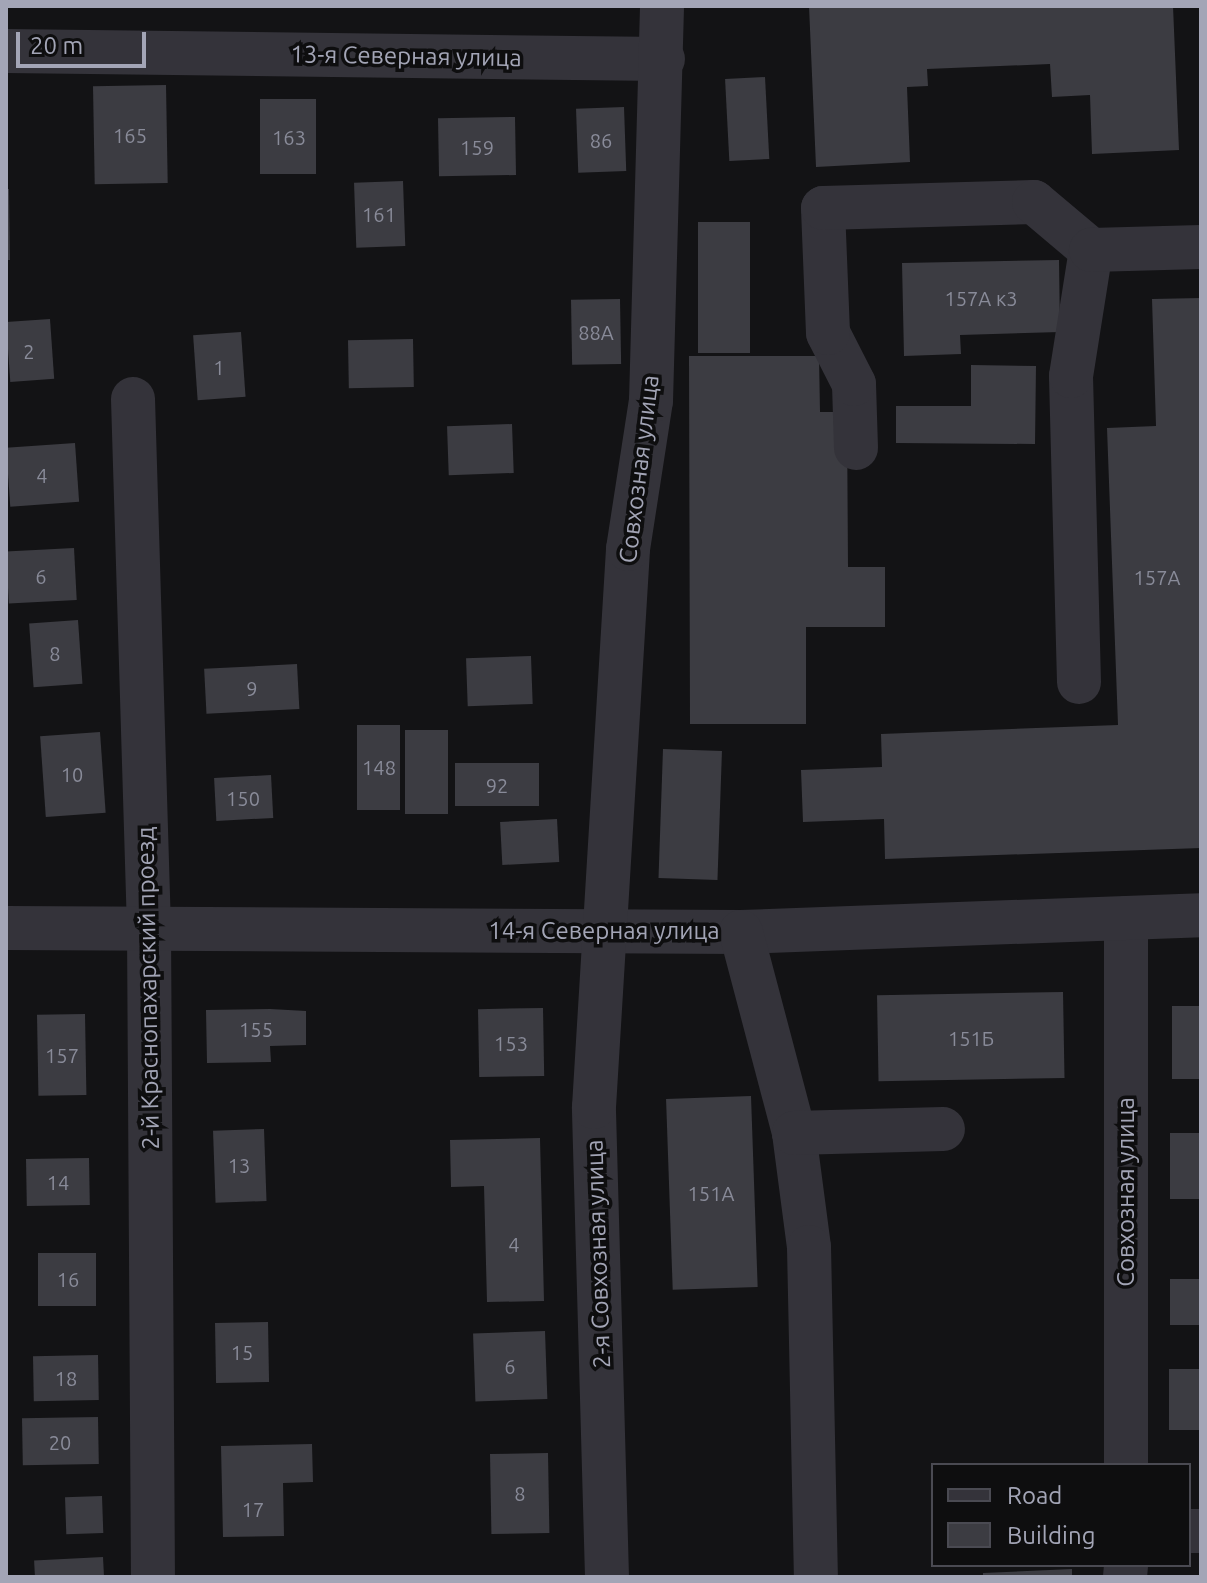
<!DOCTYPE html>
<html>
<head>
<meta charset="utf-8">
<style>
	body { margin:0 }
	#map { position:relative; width:1207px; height:1583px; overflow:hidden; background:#131315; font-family:Ubuntu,sans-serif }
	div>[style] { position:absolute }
	.building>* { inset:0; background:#3c3c42; transform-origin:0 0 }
	.minor>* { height:44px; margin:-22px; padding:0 22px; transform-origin:22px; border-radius:22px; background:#34333a }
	span { translate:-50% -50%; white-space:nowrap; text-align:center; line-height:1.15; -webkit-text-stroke:7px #0e0e0f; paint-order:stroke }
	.number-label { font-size:20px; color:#898b99 }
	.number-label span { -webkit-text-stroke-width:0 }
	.street-label { font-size:24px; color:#a3a5b6 }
	.frame { position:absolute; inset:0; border:8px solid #a3a5b6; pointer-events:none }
	.legend { position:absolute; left:931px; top:1463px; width:260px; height:104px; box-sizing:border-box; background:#0e0e0f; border:2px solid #4a4a52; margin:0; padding:10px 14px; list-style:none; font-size:24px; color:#a3a5b6 }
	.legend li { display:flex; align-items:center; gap:16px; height:40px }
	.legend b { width:40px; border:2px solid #4a4a52 }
	.scale { position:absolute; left:16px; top:32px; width:130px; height:36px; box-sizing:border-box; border:4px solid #a3a5b6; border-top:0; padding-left:10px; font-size:24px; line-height:28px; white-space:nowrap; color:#a3a5b6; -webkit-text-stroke:6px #0e0e0f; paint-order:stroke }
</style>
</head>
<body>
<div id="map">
	<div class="building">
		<div style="clip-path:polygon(809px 6px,1173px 6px,1179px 150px,1092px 154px,1090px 95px,1052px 97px,1050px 64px,927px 69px,928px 86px,907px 87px,910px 162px,816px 167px)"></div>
		<div style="left:765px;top:77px;width:82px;height:40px;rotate:87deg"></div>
		<div style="left:166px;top:85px;width:98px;height:73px;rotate:89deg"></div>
		<div style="left:260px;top:99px;width:56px;height:75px"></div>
		<div style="left:624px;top:107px;width:64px;height:48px;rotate:88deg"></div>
		<div style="left:515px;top:117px;width:58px;height:77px;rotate:89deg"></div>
		<div style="left:403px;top:181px;width:65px;height:49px;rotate:88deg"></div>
		<div style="clip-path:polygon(6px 189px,9px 189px,10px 260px,6px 260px)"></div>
		<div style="left:698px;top:222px;width:52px;height:131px"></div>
		<div style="clip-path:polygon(1059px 260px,1060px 332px,960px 335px,961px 354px,904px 356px,902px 263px)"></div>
		<div style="clip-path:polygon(1201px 298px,1201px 848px,885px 859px,884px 819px,803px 822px,801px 770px,882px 767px,881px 734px,1118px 725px,1107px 428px,1156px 426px,1152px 299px)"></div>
		<div style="left:620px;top:299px;width:65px;height:49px;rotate:89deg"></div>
		<div style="left:50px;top:319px;width:60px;height:44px;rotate:86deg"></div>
		<div style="left:241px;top:332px;width:65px;height:48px;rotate:86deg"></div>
		<div style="left:413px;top:339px;width:48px;height:65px;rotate:89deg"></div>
		<div style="clip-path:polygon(689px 356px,819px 356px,820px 412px,847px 412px,848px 567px,885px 567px,885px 627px,806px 627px,806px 724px,690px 724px)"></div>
		<div style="clip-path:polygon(971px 365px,1036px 366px,1035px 444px,896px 443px,896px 406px,971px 406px)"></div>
		<div style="left:512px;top:424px;width:49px;height:65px;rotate:88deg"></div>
		<div style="left:75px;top:443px;width:59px;height:69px;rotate:86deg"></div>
		<div style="left:74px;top:548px;width:52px;height:68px;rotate:87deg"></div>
		<div style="left:78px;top:620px;width:64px;height:49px;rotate:86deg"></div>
		<div style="left:531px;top:656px;width:48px;height:65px;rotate:88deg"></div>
		<div style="left:297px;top:664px;width:45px;height:93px;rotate:87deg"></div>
		<div style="left:357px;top:725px;width:43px;height:85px"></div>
		<div style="left:448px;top:730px;width:84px;height:43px;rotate:90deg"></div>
		<div style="left:100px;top:732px;width:81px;height:60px;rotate:86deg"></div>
		<div style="left:663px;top:749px;width:59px;height:129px;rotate:2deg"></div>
		<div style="left:455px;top:763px;width:84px;height:43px"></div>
		<div style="left:271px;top:775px;width:43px;height:57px;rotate:87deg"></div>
		<div style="left:557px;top:819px;width:43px;height:57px;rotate:87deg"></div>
		<div style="left:1063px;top:992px;width:86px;height:186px;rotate:89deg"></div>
		<div style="left:1201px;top:1006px;width:73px;height:29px;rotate:90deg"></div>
		<div style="left:543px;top:1008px;width:68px;height:65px;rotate:89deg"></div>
		<div style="clip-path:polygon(270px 1009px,306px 1011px,306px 1045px,270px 1046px,271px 1062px,207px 1063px,206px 1010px)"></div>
		<div style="left:85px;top:1014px;width:81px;height:48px;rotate:89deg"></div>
		<div style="left:751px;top:1096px;width:191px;height:85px;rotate:88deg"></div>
		<div style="left:264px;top:1129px;width:72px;height:51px;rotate:88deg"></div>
		<div style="left:1201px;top:1133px;width:66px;height:31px;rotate:90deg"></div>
		<div style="clip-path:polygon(540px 1138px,544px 1301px,487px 1302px,484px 1186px,451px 1187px,450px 1140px)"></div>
		<div style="left:89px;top:1158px;width:47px;height:63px;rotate:89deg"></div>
		<div style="left:38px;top:1253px;width:58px;height:53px"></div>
		<div style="left:1201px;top:1279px;width:46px;height:31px;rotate:90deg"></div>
		<div style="left:268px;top:1322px;width:60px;height:53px;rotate:89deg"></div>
		<div style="left:545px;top:1331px;width:68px;height:72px;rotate:88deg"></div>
		<div style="left:98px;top:1355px;width:45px;height:65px;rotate:89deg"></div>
		<div style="left:1201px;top:1369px;width:61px;height:32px;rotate:90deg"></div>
		<div style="left:98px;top:1417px;width:47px;height:76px;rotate:89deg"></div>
		<div style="clip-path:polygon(312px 1444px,313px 1482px,283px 1483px,284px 1536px,223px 1537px,221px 1446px)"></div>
		<div style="left:548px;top:1453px;width:80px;height:58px;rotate:89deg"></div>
		<div style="left:102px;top:1496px;width:37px;height:37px;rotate:88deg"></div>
		<div style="left:103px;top:1557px;width:20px;height:69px;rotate:87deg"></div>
		<div style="clip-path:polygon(1072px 1569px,1072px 1577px,983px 1577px,983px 1573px)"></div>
	</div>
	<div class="minor">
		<div style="left:6px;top:51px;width:657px;rotate:0.7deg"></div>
		<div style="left:133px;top:399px;width:530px;rotate:88.27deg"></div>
		<div style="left:149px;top:929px;width:648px;rotate:89.65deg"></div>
		<div style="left:856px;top:448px;width:64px;rotate:-91.8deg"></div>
		<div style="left:854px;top:384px;width:57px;rotate:-117deg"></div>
		<div style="left:828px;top:333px;width:125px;rotate:-92.3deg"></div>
		<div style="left:823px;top:208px;width:211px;rotate:-1.6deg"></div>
		<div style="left:1034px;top:202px;width:75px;rotate:40.1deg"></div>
		<div style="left:1079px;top:682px;width:306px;rotate:-91.5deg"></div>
		<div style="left:1071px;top:376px;width:128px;rotate:-81deg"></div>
		<div style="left:1091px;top:250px;width:110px;rotate:-1.6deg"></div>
		<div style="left:1126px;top:918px;width:547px;rotate:90deg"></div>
		<div style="left:6px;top:928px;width:735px;rotate:0.31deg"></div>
		<div style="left:741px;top:932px;width:460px;rotate:-2.1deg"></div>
		<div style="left:741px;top:932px;width:208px;rotate:75.2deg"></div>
		<div style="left:794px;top:1133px;width:115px;rotate:82.5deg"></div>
		<div style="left:809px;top:1247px;width:330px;rotate:88.8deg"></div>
		<div style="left:794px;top:1133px;width:149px;rotate:-1.5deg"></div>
		<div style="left:1189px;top:1531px;width:12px"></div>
		<div style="left:607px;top:1577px;width:470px;rotate:-91.6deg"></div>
		<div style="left:594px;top:1107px;width:559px;rotate:-86.51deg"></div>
		<div style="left:628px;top:549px;width:150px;rotate:-81.2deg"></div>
		<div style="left:651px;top:401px;width:395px;rotate:-88.4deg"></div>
		<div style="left:1125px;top:1577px;width:12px;rotate:-85deg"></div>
	</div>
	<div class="number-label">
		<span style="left:130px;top:135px">165</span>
		<span style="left:289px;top:137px">163</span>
		<span style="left:601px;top:140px">86</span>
		<span style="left:477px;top:147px">159</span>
		<span style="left:379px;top:214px">161</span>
		<span style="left:981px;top:298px">157А к3</span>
		<span style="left:596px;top:332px">88А</span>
		<span style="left:29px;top:351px">2</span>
		<span style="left:219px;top:367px">1</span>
		<span style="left:42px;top:475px">4</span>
		<span style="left:41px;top:576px">6</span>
		<span style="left:1157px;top:577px">157А</span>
		<span style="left:55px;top:653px">8</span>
		<span style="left:252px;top:688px">9</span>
		<span style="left:379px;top:767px">148</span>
		<span style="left:72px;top:774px">10</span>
		<span style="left:497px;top:785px">92</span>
		<span style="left:243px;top:798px">150</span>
		<span style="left:256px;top:1029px">155</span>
		<span style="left:971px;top:1038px">151Б</span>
		<span style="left:511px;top:1043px">153</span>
		<span style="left:62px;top:1055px">157</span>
		<span style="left:239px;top:1165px">13</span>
		<span style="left:58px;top:1182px">14</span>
		<span style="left:711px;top:1193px">151А</span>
		<span style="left:514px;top:1244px">4</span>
		<span style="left:68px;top:1279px">16</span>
		<span style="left:242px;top:1352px">15</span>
		<span style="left:510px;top:1366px">6</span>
		<span style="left:66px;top:1378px">18</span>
		<span style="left:60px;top:1442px">20</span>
		<span style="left:520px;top:1493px">8</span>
		<span style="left:253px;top:1509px">17</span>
	</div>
	<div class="street-label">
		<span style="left:406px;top:56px;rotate:1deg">13-я Северная улица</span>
		<span style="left:639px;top:469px;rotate:-83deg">Совхозная улица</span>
		<span style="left:604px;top:931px">14-я Северная улица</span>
		<span style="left:148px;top:988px;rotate:-91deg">2-й Краснопахарский проезд</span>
		<span style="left:1126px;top:1192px;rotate:-90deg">Совхозная улица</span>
		<span style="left:598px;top:1254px;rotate:-92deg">2-я Совхозная улица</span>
	</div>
	<div class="frame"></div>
	<ul class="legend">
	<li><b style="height:10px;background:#34333a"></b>Road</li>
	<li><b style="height:22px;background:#3c3c42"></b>Building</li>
	</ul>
	<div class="scale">20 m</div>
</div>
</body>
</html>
